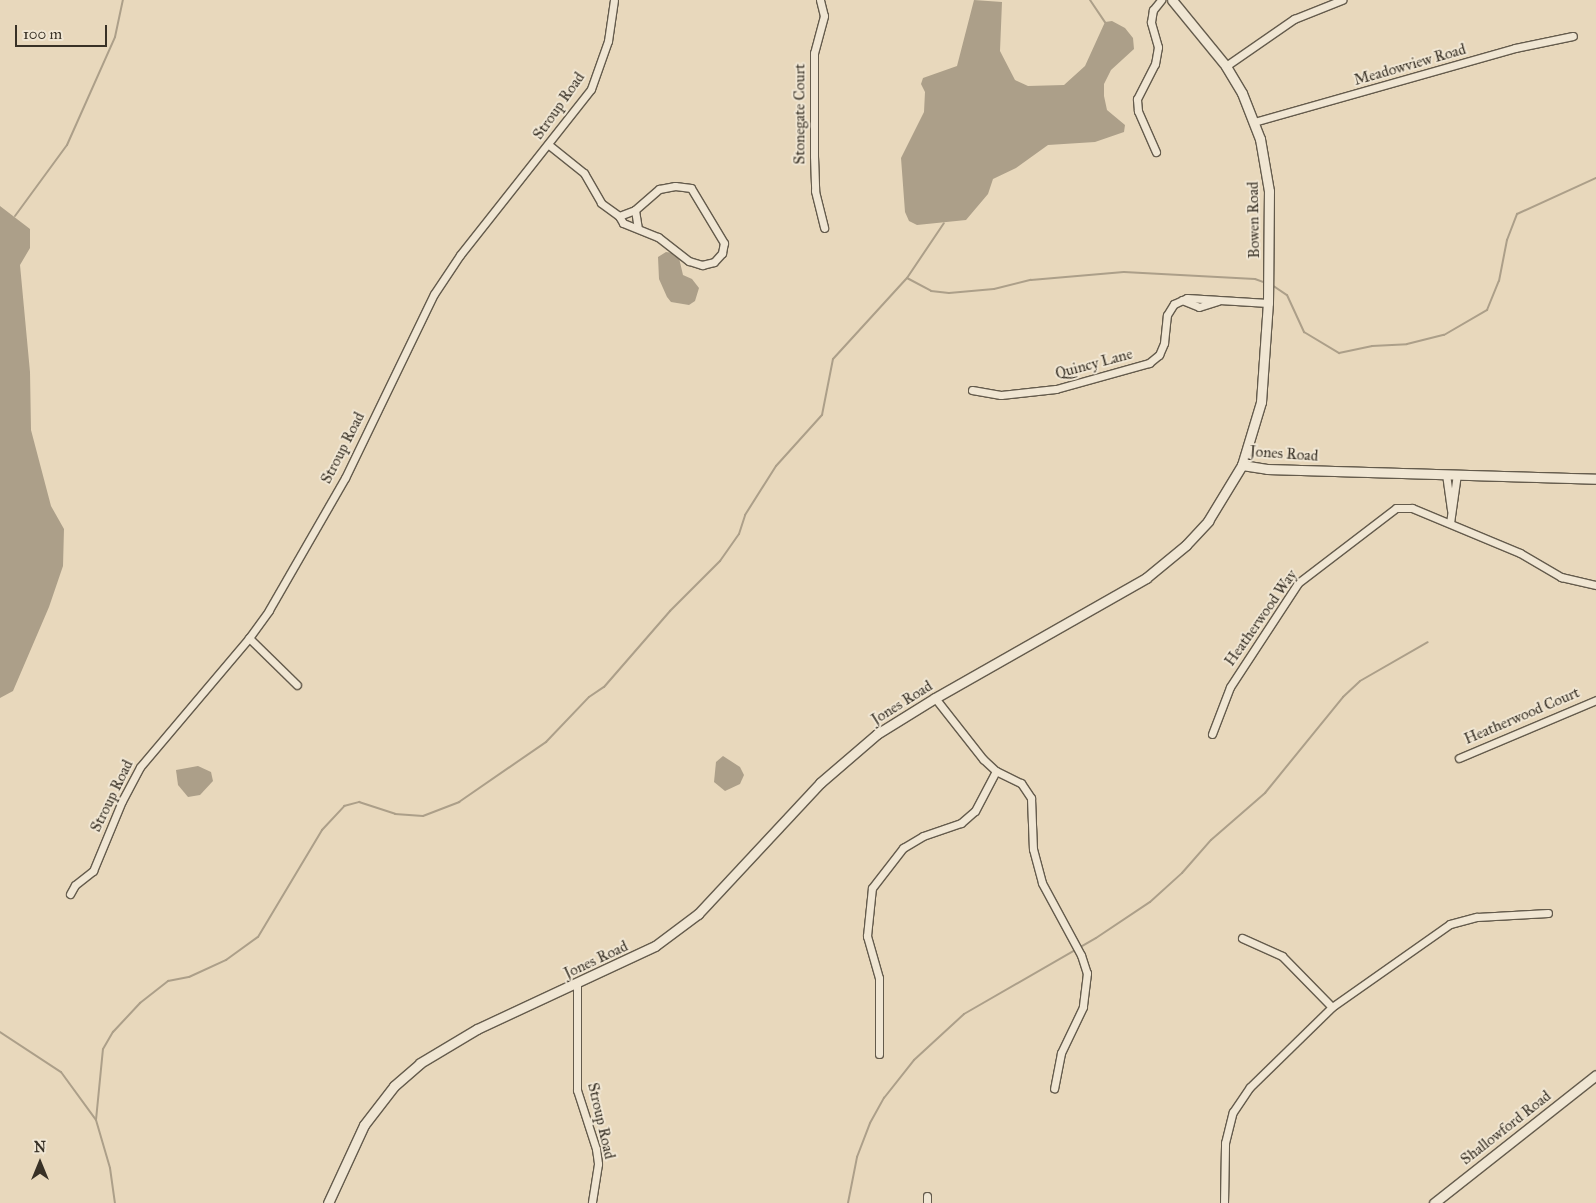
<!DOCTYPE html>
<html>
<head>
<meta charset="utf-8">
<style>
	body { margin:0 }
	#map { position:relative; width:1596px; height:1203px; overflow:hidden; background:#e8d8bc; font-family:"IM FELL Great Primer",serif }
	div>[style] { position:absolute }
	.water>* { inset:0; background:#ac9f89 }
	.stream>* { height:2px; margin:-1px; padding:0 1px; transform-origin:1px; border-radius:1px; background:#ac9f89 }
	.roads { filter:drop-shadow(1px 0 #645b4c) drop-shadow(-1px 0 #645b4c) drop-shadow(0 1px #645b4c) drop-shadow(0 -1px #645b4c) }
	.minor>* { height:7px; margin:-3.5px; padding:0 3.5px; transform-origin:3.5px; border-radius:3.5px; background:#f0e6d3 }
	.tertiary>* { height:9px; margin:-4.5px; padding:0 4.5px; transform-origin:4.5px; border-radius:4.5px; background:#f0e6d3 }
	span { translate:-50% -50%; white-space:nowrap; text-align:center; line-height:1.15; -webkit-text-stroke:4px #f0e6d3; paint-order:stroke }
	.street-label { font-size:15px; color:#383126 }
	.north { position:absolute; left:15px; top:1138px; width:50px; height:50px; -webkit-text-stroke:4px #f0e6d3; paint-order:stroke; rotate:0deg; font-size:14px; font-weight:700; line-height:20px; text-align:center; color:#383126 }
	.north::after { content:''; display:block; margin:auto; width:18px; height:22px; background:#383126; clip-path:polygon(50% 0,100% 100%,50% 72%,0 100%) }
	.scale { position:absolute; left:15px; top:25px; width:92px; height:22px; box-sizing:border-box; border:2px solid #383126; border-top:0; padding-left:6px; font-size:15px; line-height:18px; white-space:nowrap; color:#383126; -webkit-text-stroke:4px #f0e6d3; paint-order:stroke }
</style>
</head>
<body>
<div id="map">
	<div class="water">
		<div style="clip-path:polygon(974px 0,1002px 2px,1000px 51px,1015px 80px,1028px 86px,1064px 85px,1085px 66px,1105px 22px,1112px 21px,1125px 28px,1133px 38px,1134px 49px,1111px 70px,1104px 84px,1104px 96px,1107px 110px,1125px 125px,1124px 132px,1095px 142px,1048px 145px,1016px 168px,993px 179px,988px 194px,966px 220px,917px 225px,909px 221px,905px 212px,901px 158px,924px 112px,925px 92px,921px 84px,923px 78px,957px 66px)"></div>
		<div style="clip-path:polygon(0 206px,30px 229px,30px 248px,20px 265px,30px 372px,31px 430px,51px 506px,64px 529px,63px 566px,49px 607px,13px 691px,0 698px)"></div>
		<div style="clip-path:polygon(666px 252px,674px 253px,679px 258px,683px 275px,692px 279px,699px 288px,695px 301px,689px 305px,671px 302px,667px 297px,659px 279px,658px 257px)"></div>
		<div style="clip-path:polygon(723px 756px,740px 767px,744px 775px,740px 784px,725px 791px,714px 782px,716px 762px)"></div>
		<div style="clip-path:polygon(198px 766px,211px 772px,213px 781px,200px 795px,188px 797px,178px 785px,176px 770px)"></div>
	</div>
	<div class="stream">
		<div style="left:1090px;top:0;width:27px;rotate:56deg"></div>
		<div style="left:15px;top:216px;width:88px;rotate:-53.8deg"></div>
		<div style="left:67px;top:145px;width:118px;rotate:-66deg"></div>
		<div style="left:115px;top:37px;width:38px;rotate:-78deg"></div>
		<div style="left:907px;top:278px;width:27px;rotate:28deg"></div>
		<div style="left:931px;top:291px;width:18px;rotate:6deg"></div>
		<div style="left:949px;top:293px;width:45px;rotate:-5.1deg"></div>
		<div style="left:994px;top:289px;width:38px;rotate:-14deg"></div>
		<div style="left:1031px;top:280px;width:93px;rotate:-4.9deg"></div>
		<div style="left:1124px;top:272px;width:131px;rotate:3.1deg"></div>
		<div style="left:1255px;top:279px;width:12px;rotate:20deg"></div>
		<div style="left:1272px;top:285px;width:18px;rotate:34deg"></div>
		<div style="left:1287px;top:295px;width:41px;rotate:65.3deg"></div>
		<div style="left:1304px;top:332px;width:41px;rotate:31deg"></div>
		<div style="left:1339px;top:353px;width:34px;rotate:-12deg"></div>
		<div style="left:1372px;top:346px;width:35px;rotate:-3deg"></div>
		<div style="left:1407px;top:344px;width:38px;rotate:-14deg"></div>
		<div style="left:1444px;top:335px;width:50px;rotate:-30.2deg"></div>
		<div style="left:1487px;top:310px;width:31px;rotate:-68deg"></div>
		<div style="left:1499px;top:281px;width:42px;rotate:-79deg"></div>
		<div style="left:1507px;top:240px;width:28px;rotate:-69deg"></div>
		<div style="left:1517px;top:214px;width:87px;rotate:-24.5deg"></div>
		<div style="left:0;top:1032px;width:73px;rotate:33.3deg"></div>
		<div style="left:61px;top:1072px;width:59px;rotate:53.9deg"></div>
		<div style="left:96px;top:1120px;width:50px;rotate:73.7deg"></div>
		<div style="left:110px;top:1168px;width:35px;rotate:82deg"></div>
		<div style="left:96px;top:1120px;width:71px;rotate:-84.4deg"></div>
		<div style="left:103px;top:1049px;width:20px;rotate:-60deg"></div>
		<div style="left:113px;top:1032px;width:40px;rotate:-47deg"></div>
		<div style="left:140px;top:1003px;width:36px;rotate:-38deg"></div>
		<div style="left:168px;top:981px;width:21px;rotate:-11deg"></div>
		<div style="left:189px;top:977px;width:41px;rotate:-24.7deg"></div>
		<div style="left:226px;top:960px;width:39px;rotate:-36deg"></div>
		<div style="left:258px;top:937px;width:125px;rotate:-59.1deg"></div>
		<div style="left:322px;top:830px;width:33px;rotate:-47deg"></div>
		<div style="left:344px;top:806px;width:16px;rotate:-15deg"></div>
		<div style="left:359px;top:802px;width:38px;rotate:18deg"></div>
		<div style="left:395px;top:814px;width:28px;rotate:4deg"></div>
		<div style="left:423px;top:816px;width:39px;rotate:-21deg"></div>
		<div style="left:459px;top:802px;width:106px;rotate:-34.6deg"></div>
		<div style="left:546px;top:742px;width:62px;rotate:-46.3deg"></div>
		<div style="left:589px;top:697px;width:18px;rotate:-34deg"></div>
		<div style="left:604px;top:687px;width:101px;rotate:-49deg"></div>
		<div style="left:670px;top:611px;width:71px;rotate:-45deg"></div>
		<div style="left:720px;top:561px;width:33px;rotate:-55deg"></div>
		<div style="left:739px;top:534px;width:20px;rotate:-72deg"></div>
		<div style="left:745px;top:515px;width:58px;rotate:-57.7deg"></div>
		<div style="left:776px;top:466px;width:69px;rotate:-48deg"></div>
		<div style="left:822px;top:415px;width:57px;rotate:-78.9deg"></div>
		<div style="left:833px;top:359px;width:110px;rotate:-47.6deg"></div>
		<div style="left:907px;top:278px;width:66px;rotate:-56.1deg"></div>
		<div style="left:848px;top:1203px;width:47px;rotate:-78.9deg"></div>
		<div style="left:857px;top:1157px;width:36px;rotate:-69deg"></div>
		<div style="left:870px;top:1123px;width:29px;rotate:-61deg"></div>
		<div style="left:884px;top:1098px;width:48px;rotate:-51.7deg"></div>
		<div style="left:914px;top:1060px;width:68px;rotate:-42.6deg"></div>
		<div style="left:964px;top:1014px;width:152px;rotate:-29.9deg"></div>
		<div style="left:1096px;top:938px;width:65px;rotate:-33.7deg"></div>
		<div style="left:1150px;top:902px;width:43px;rotate:-42.2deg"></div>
		<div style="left:1182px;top:873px;width:44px;rotate:-48.7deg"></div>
		<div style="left:1211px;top:840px;width:72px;rotate:-41deg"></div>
		<div style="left:1265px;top:793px;width:124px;rotate:-50.9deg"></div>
		<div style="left:1343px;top:697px;width:23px;rotate:-43deg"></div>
		<div style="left:1360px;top:681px;width:78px;rotate:-29.8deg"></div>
	</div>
	<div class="roads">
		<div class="minor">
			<div style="left:820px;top:0;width:16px;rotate:76deg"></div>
			<div style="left:824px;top:16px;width:38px;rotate:105deg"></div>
			<div style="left:814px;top:53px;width:103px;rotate:90deg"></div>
			<div style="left:814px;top:156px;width:35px;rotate:88deg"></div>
			<div style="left:815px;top:191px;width:38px;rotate:76deg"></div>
			<div style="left:1226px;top:66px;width:83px;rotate:-34.7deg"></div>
			<div style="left:1294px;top:19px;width:52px;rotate:-21.6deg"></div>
			<div style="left:1254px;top:122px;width:271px;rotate:-15.8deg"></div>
			<div style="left:1515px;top:48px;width:59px;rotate:-11.7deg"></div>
			<div style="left:549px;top:145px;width:45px;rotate:38.7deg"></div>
			<div style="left:584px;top:173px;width:34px;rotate:60deg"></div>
			<div style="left:601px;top:203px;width:22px;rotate:36deg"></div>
			<div style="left:619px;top:216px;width:8px;rotate:60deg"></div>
			<div style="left:623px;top:223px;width:38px;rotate:22deg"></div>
			<div style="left:658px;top:237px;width:39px;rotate:38deg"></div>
			<div style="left:689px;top:261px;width:14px;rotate:17deg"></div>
			<div style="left:702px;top:265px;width:12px;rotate:-14deg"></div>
			<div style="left:714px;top:262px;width:12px;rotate:-48deg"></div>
			<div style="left:722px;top:253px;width:10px;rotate:-79deg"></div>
			<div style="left:724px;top:243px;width:64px;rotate:-121deg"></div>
			<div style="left:691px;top:188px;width:16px;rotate:-173deg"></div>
			<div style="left:675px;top:186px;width:16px;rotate:169deg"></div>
			<div style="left:659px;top:189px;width:32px;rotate:139deg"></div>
			<div style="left:635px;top:210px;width:17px;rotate:159deg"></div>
			<div style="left:1156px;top:152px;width:45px;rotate:-113.7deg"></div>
			<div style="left:1138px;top:111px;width:12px;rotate:-95deg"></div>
			<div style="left:1137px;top:99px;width:39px;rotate:-63deg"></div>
			<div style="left:1155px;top:64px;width:17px;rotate:-80deg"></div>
			<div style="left:1158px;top:47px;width:26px;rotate:-106deg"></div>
			<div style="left:1151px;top:22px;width:12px;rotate:-81deg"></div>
			<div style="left:1153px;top:10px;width:13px;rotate:-51deg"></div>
			<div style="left:635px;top:210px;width:18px;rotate:81deg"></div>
			<div style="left:1182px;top:300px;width:18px;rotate:22deg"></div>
			<div style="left:1199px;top:307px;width:20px;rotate:-18deg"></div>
			<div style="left:972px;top:390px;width:29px;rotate:10deg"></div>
			<div style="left:1001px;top:395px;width:55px;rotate:-6.2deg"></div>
			<div style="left:1056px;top:389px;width:97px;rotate:-15.6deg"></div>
			<div style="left:1149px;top:363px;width:13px;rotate:-39deg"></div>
			<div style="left:1159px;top:355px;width:13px;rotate:-67deg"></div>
			<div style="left:1164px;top:343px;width:28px;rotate:-84deg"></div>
			<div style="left:1167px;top:315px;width:13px;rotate:-58deg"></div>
			<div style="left:1174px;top:304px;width:14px;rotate:-25deg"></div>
			<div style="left:1187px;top:298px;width:81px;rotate:3.5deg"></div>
			<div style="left:1446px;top:474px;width:36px;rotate:82deg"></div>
			<div style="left:1450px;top:523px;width:49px;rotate:-81.9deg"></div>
			<div style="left:249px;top:638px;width:67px;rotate:44.4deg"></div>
			<div style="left:935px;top:698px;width:78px;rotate:51.8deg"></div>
			<div style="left:983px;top:759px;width:18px;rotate:43deg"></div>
			<div style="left:996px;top:771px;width:28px;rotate:26deg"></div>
			<div style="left:1021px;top:783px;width:18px;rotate:56deg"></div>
			<div style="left:1031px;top:798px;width:51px;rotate:87.8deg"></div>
			<div style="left:1033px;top:849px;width:35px;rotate:75deg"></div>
			<div style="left:1042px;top:883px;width:82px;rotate:61.6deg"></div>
			<div style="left:1081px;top:955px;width:19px;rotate:72deg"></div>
			<div style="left:1087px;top:973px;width:34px;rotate:97deg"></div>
			<div style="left:1083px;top:1007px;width:51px;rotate:115.6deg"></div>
			<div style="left:1061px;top:1053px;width:36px;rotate:101deg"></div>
			<div style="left:1212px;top:734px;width:50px;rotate:-69deg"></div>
			<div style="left:1230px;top:687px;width:124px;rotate:-56.8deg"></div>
			<div style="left:1298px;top:583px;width:123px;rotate:-37.4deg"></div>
			<div style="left:1396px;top:508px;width:16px"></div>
			<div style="left:1412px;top:508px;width:117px;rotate:22.6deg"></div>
			<div style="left:1520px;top:553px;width:48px;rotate:30.3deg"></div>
			<div style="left:1561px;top:577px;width:36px;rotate:13deg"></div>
			<div style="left:1459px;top:758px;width:149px;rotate:-22.9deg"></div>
			<div style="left:70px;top:894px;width:10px;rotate:-61deg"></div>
			<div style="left:75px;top:885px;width:23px;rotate:-38deg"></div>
			<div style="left:93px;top:871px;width:76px;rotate:-67.5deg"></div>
			<div style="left:122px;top:801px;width:38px;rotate:-62deg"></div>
			<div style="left:140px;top:767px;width:169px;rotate:-49.8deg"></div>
			<div style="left:249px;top:638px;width:34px;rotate:-54deg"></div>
			<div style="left:269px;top:610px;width:152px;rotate:-60.1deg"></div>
			<div style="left:345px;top:478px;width:204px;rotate:-64.2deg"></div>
			<div style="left:434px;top:294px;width:47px;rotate:-56.3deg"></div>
			<div style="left:460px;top:255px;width:211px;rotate:-51.7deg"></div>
			<div style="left:591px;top:89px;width:51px;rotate:-70.5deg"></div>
			<div style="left:608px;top:41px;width:41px;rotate:-81.7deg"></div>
			<div style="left:1242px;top:938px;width:44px;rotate:24.2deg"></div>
			<div style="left:1282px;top:956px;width:71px;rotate:45.6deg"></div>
			<div style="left:577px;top:984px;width:106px;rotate:90deg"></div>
			<div style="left:577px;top:1090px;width:62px;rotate:72.1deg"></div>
			<div style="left:596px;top:1149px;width:15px;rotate:82deg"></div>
			<div style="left:598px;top:1164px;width:39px;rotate:99deg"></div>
			<div style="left:879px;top:1054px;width:76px;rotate:-90deg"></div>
			<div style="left:879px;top:978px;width:44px;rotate:-105.9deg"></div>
			<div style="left:867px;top:936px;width:48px;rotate:-84.1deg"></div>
			<div style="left:872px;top:888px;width:51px;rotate:-52.2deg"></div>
			<div style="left:903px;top:848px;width:23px;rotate:-31deg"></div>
			<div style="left:923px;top:836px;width:40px;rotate:-18.9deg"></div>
			<div style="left:961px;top:823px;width:18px;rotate:-41deg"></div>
			<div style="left:975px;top:811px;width:45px;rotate:-62.3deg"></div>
			<div style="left:927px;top:1196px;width:7px;rotate:90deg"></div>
			<div style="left:1224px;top:1203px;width:60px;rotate:-89deg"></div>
			<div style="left:1225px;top:1143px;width:32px;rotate:-76deg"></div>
			<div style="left:1233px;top:1112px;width:30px;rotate:-56deg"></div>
			<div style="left:1250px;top:1087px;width:115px;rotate:-44.3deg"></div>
			<div style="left:1332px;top:1007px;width:144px;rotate:-35.1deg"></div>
			<div style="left:1450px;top:924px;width:28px;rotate:-15deg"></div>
			<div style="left:1477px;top:917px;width:71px;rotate:-3.2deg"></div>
		</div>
		<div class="tertiary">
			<div style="left:1242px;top:465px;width:25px;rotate:9deg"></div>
			<div style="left:1267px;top:469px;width:329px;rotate:1.7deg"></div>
			<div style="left:328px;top:1203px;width:86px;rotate:-65.2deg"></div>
			<div style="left:364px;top:1125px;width:49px;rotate:-52.4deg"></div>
			<div style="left:394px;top:1086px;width:35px;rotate:-41deg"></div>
			<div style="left:420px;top:1063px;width:66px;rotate:-30.8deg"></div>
			<div style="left:477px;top:1029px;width:196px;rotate:-25deg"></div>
			<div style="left:655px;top:946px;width:54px;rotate:-36.7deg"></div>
			<div style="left:698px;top:914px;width:179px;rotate:-47deg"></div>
			<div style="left:820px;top:783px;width:75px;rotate:-40.7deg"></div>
			<div style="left:877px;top:734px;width:68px;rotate:-31.8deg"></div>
			<div style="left:935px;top:698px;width:243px;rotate:-29.6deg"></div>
			<div style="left:1146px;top:578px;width:52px;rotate:-39.5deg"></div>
			<div style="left:1186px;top:545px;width:33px;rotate:-47deg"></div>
			<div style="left:1208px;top:521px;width:66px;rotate:-58.7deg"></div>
			<div style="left:1242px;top:465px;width:66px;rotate:-73.2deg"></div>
			<div style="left:1261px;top:402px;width:99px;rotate:-86deg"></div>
			<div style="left:1268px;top:303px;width:112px;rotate:-89.5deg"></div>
			<div style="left:1269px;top:191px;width:53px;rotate:-99.8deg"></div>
			<div style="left:1260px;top:139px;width:49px;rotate:-111.4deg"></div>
			<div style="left:1242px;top:93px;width:31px;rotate:-121deg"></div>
			<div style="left:1226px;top:66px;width:85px;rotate:-129.3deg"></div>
			<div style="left:1434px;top:1203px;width:206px;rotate:-38.3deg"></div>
		</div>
	</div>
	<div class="street-label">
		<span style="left:1410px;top:65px;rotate:-16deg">Meadowview Road</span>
		<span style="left:559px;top:106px;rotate:-55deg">Stroup Road</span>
		<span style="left:800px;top:114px;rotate:-90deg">Stonegate Court</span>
		<span style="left:1254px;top:220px;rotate:-91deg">Bowen Road</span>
		<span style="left:1094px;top:364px;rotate:-15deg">Quincy Lane</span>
		<span style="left:343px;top:448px;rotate:-63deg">Stroup Road</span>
		<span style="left:1284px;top:454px;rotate:4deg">Jones Road</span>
		<span style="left:1261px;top:618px;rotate:-55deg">Heatherwood Way</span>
		<span style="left:902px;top:703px;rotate:-32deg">Jones Road</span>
		<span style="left:1522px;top:716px;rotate:-23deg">Heatherwood Court</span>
		<span style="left:112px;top:796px;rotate:-64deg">Stroup Road</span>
		<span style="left:596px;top:960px;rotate:-25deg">Jones Road</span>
		<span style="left:601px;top:1121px;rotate:77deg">Stroup Road</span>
		<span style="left:1506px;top:1128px;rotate:-38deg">Shallowford Road</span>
	</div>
	<div class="north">N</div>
	<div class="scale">100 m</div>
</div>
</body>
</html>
